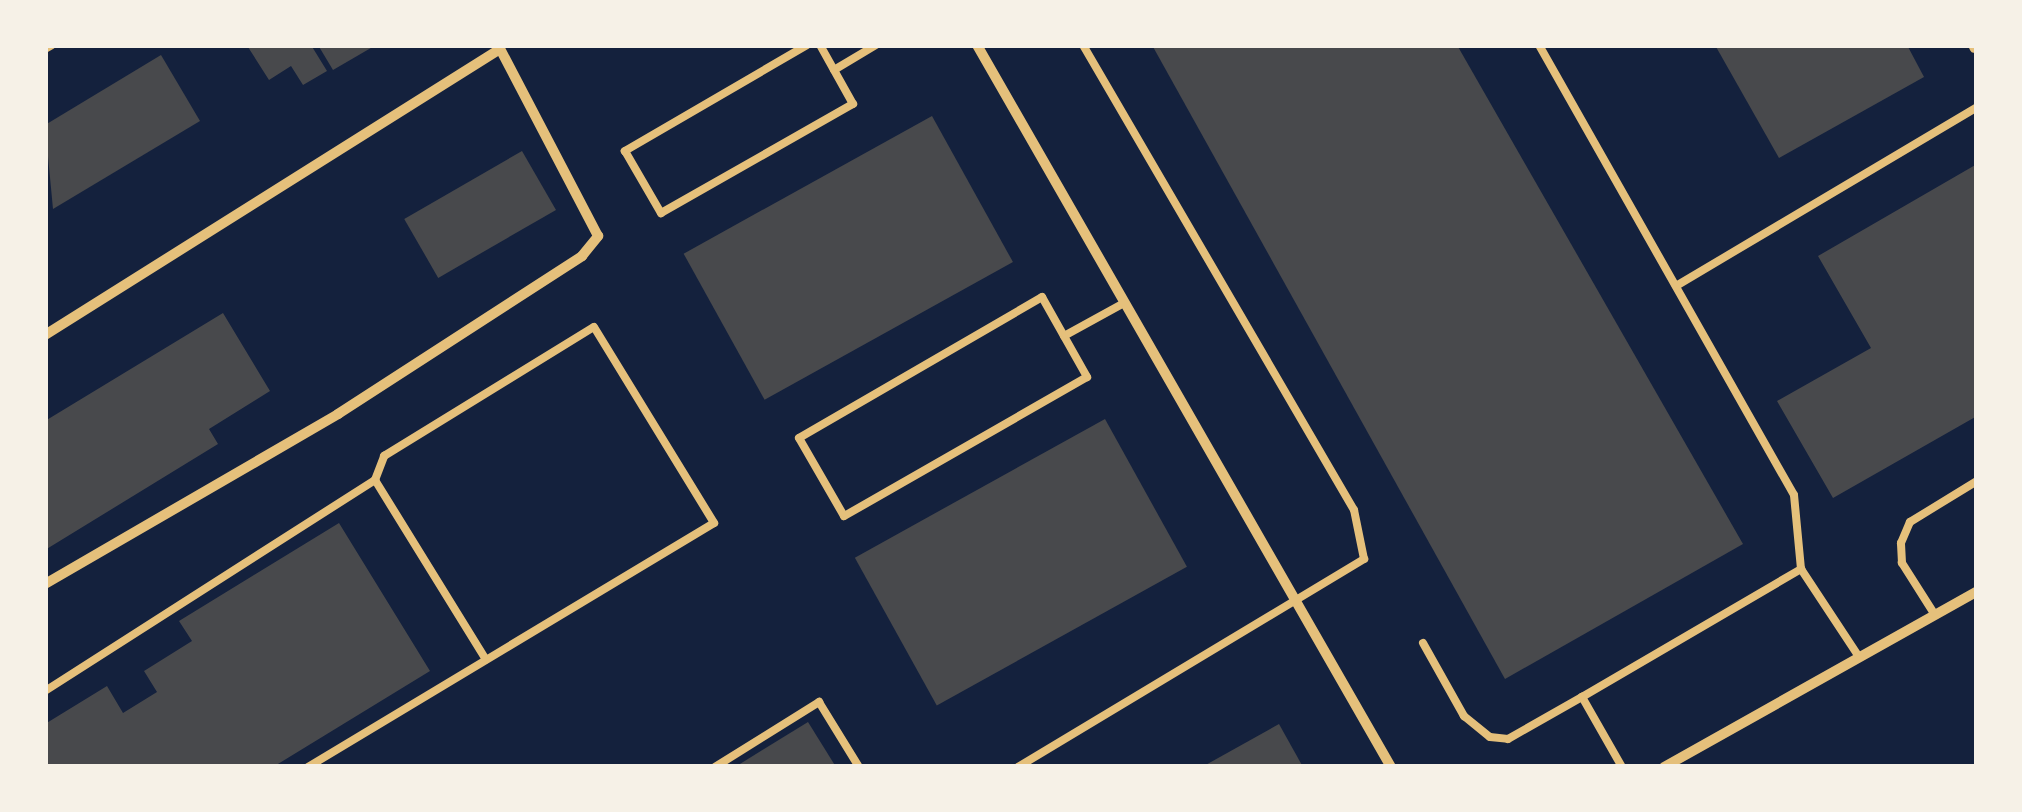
<!DOCTYPE html>
<html>
<head>
<meta charset="utf-8">
<style>
	body { margin:0 }
	#map { position:relative; width:2022px; height:812px; overflow:hidden; background:#14213d; font-family:Jost,sans-serif }
	div>[style] { position:absolute }
	.building>* { inset:0; background:#48494c; transform-origin:0 0 }
	.service>* { height:8px; margin:-4px; padding:0 4px; transform-origin:4px; border-radius:4px; background:#e5c07b }
	.minor>* { height:10px; margin:-5px; padding:0 5px; transform-origin:5px; border-radius:5px; background:#e5c07b }
	span { translate:-50% -50%; white-space:nowrap; text-align:center; line-height:1.15; -webkit-text-stroke:9px #f6f1e7; paint-order:stroke }
	.frame { position:absolute; inset:0; border:48px solid #f6f1e7; pointer-events:none }
</style>
</head>
<body>
<div id="map">
	<div class="building">
		<div style="clip-path:polygon(311px 45px,327px 71px,303px 85px,291px 66px,269px 80px,248px 47px)"></div>
		<div style="clip-path:polygon(318px 45px,376px 45px,333px 70px)"></div>
		<div style="clip-path:polygon(1152px 45px,1457px 45px,1743px 544px,1505px 679px)"></div>
		<div style="clip-path:polygon(1715px 45px,1907px 45px,1924px 77px,1779px 158px)"></div>
		<div style="clip-path:polygon(161px 55px,200px 121px,53px 209px,45px 125px)"></div>
		<div style="left:932px;top:116px;width:167px;height:284px;rotate:61deg"></div>
		<div style="left:522px;top:151px;width:68px;height:136px;rotate:60deg"></div>
		<div style="clip-path:polygon(1977px 164px,1977px 416px,1833px 498px,1777px 401px,1871px 348px,1818px 256px)"></div>
		<div style="clip-path:polygon(223px 313px,270px 391px,209px 429px,218px 444px,45px 550px,45px 421px)"></div>
		<div style="left:1105px;top:419px;width:169px;height:286px;rotate:61deg"></div>
		<div style="clip-path:polygon(339px 523px,430px 671px,273px 767px,45px 767px,45px 724px,107px 686px,123px 713px,157px 692px,144px 671px,192px 641px,179px 621px)"></div>
		<div style="clip-path:polygon(808px 722px,836px 767px,735px 767px)"></div>
		<div style="clip-path:polygon(1279px 724px,1303px 767px,1202px 767px)"></div>
	</div>
	<div class="service">
		<div style="left:807px;top:45px;width:211px;rotate:149.8deg"></div>
		<div style="left:625px;top:151px;width:72px;rotate:59.9deg"></div>
		<div style="left:661px;top:213px;width:221px;rotate:-29.6deg"></div>
		<div style="left:853px;top:104px;width:68px;rotate:-119.2deg"></div>
		<div style="left:1539px;top:45px;width:517px;rotate:60.46deg"></div>
		<div style="left:1794px;top:495px;width:74px;rotate:84.6deg"></div>
		<div style="left:1801px;top:569px;width:105px;rotate:56.6deg"></div>
		<div style="left:1972px;top:45px;width:4px;rotate:63deg"></div>
		<div style="left:45px;top:49px;width:8px;rotate:-30deg"></div>
		<div style="left:834px;top:70px;width:49px;rotate:-30.8deg"></div>
		<div style="left:1676px;top:286px;width:350px;rotate:-30.7deg"></div>
		<div style="left:1042px;top:297px;width:92px;rotate:60.6deg"></div>
		<div style="left:1087px;top:377px;width:280px;rotate:150.2deg"></div>
		<div style="left:844px;top:516px;width:90px;rotate:-120deg"></div>
		<div style="left:799px;top:438px;width:281px;rotate:-30.1deg"></div>
		<div style="left:1064px;top:336px;width:68px;rotate:-28.8deg"></div>
		<div style="left:375px;top:480px;width:211px;rotate:58.3deg"></div>
		<div style="left:1935px;top:615px;width:62px;rotate:-122.4deg"></div>
		<div style="left:1902px;top:563px;width:20px;rotate:-93deg"></div>
		<div style="left:1901px;top:543px;width:23px;rotate:-67deg"></div>
		<div style="left:1910px;top:522px;width:79px;rotate:-31.5deg"></div>
		<div style="left:1423px;top:643px;width:84px;rotate:60.7deg"></div>
		<div style="left:1464px;top:716px;width:33px;rotate:39deg"></div>
		<div style="left:1490px;top:737px;width:18px;rotate:6deg"></div>
		<div style="left:1508px;top:739px;width:85px;rotate:-29.6deg"></div>
		<div style="left:45px;top:691px;width:392px;rotate:-32.6deg"></div>
		<div style="left:375px;top:480px;width:26px;rotate:-69deg"></div>
		<div style="left:384px;top:456px;width:246px;rotate:-31.6deg"></div>
		<div style="left:594px;top:327px;width:230px;rotate:58.5deg"></div>
		<div style="left:714px;top:523px;width:474px;rotate:149deg"></div>
		<div style="left:715px;top:767px;width:123px;rotate:-32deg"></div>
		<div style="left:819px;top:702px;width:76px;rotate:58.4deg"></div>
		<div style="left:1018px;top:767px;width:404px;rotate:-31deg"></div>
		<div style="left:1364px;top:559px;width:50px;rotate:-101.5deg"></div>
		<div style="left:1354px;top:510px;width:538px;rotate:-120.23deg"></div>
		<div style="left:1622px;top:767px;width:81px;rotate:-119.7deg"></div>
		<div style="left:1582px;top:697px;width:254px;rotate:-30.3deg"></div>
	</div>
	<div class="minor">
		<div style="left:977px;top:45px;width:832px;rotate:60.17deg"></div>
		<div style="left:45px;top:335px;width:537px;rotate:-32.15deg"></div>
		<div style="left:45px;top:584px;width:339px;rotate:-30.1deg"></div>
		<div style="left:338px;top:414px;width:291px;rotate:-32.9deg"></div>
		<div style="left:582px;top:256px;width:26px;rotate:-51deg"></div>
		<div style="left:598px;top:236px;width:216px;rotate:-117.6deg"></div>
		<div style="left:1664px;top:767px;width:359px;rotate:-29.3deg"></div>
	</div>
	<div class="frame"></div>
</div>
</body>
</html>
